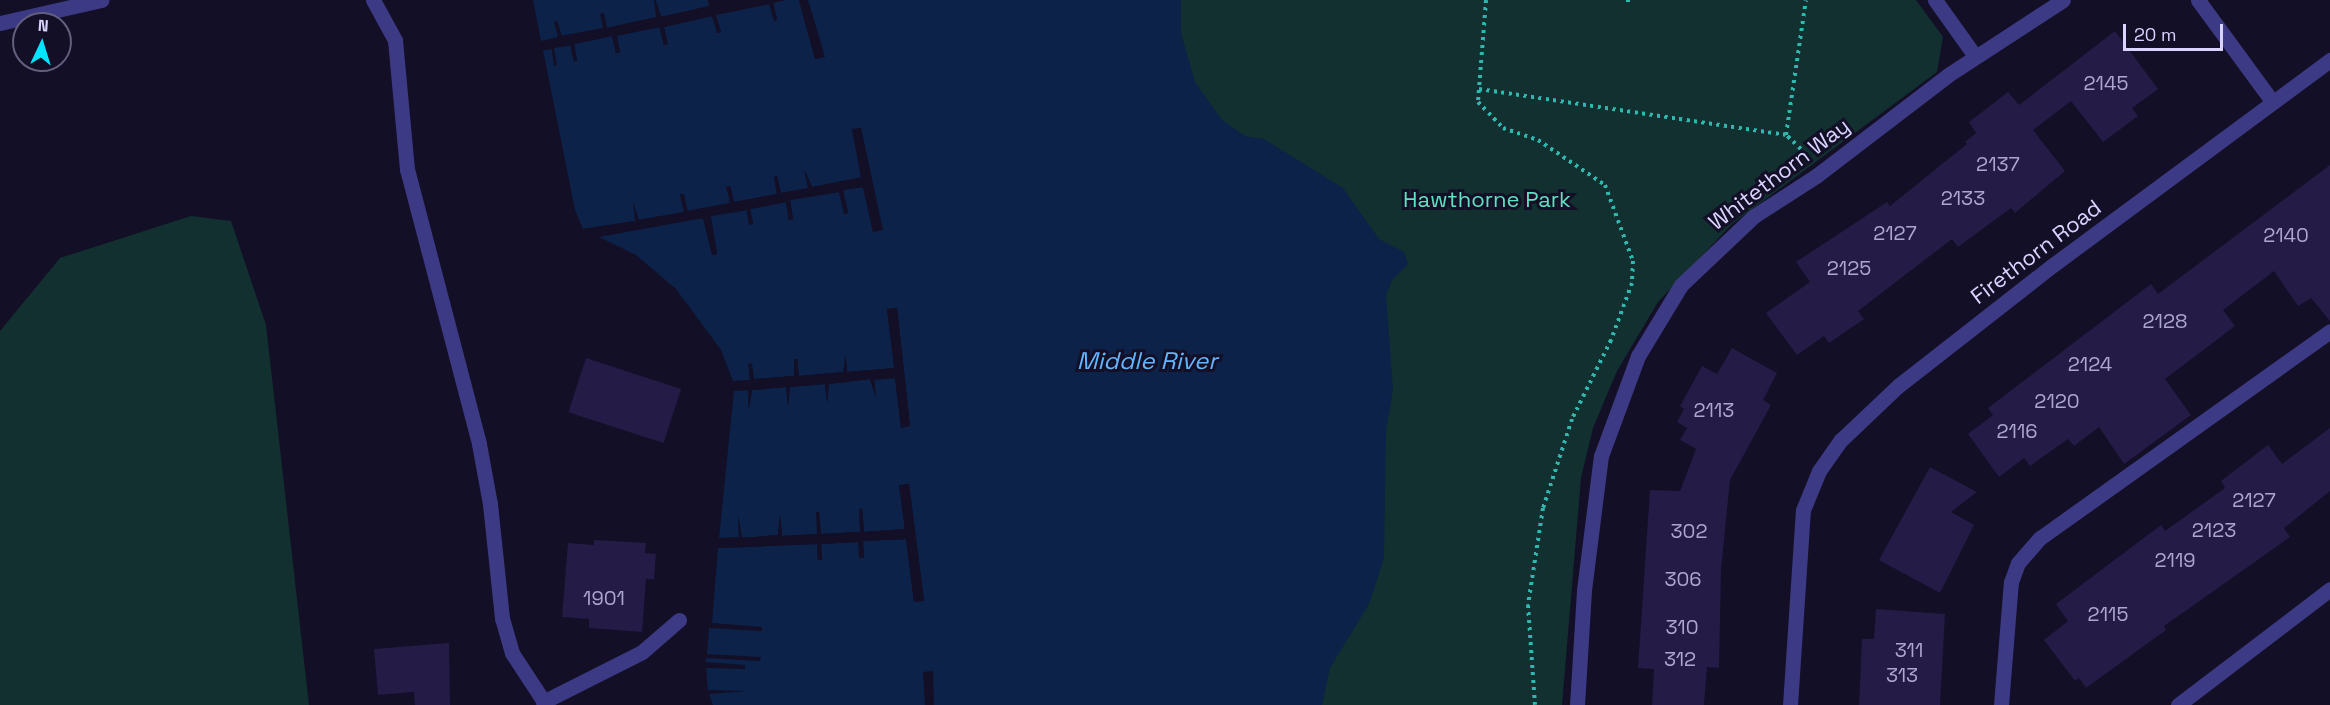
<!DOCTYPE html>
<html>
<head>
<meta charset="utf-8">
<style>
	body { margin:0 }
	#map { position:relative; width:2330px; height:705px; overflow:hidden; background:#130f26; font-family:"Space Grotesk",sans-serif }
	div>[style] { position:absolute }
	.green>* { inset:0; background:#12302f }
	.water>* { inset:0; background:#0c2248 }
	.pier>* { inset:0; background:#130f26 }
	.building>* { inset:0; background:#241b47; transform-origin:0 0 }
	.path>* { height:4px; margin-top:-2px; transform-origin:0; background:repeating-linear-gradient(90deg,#2fb8b0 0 3px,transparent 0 7.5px) }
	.minor>* { height:15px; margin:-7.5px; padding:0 7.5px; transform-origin:7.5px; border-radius:7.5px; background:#3d3a85 }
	span { translate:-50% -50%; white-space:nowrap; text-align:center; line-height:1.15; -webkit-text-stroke:6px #130f26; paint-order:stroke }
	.number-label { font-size:20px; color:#aca6d1 }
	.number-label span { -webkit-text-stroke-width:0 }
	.street-label { font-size:22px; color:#d9d4ff }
	.park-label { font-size:22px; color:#5fe0c0 }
	.water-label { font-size:24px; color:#62b6ff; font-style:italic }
	.north { position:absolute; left:12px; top:12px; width:60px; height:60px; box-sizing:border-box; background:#130f26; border:2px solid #625e7d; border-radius:50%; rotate:4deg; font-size:16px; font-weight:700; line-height:24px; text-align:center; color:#d9d4ff }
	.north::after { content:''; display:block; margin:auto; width:21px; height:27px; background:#00e5ff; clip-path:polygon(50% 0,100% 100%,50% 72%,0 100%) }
	.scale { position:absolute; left:2123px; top:24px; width:100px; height:27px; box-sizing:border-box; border:3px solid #d9d4ff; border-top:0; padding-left:8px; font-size:18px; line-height:21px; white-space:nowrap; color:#d9d4ff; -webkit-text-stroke:4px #130f26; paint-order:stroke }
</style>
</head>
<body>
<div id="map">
	<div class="green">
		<div style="clip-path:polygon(1166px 0,1916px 0,1943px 37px,1937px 72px,1732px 224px,1658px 302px,1617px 371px,1593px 428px,1581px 478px,1562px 705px,1304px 705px,1231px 227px)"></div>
		<div style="clip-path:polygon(191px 216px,231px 221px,266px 325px,309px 705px,0 705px,0 331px,60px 258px)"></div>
	</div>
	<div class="water">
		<div style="clip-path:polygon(533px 0,654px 0,657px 17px,607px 28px,603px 13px,604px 28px,561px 36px,557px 21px,558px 37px,541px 41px)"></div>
		<div style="clip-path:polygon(656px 0,708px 0,710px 6px,661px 17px)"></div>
		<div style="clip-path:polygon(785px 0,799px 0,815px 59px,824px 57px,808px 0,1181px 0,1181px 33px,1195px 82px,1222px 120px,1245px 136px,1264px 139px,1343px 188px,1379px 239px,1404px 252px,1408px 264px,1392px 280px,1386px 295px,1393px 390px,1386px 430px,1384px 558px,1369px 604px,1330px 668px,1322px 705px,934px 705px,933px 671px,923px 672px,925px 705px,713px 705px,709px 694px,747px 691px,708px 690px,706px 668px,745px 669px,745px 665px,706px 662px,706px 658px,760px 661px,761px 657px,707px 654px,709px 628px,762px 631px,762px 627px,712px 623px,718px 548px,817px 544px,818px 560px,822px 559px,821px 544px,858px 542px,864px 558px,863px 541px,906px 539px,914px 601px,924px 601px,909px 484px,899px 486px,905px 529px,864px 532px,862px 509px,860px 532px,821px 534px,819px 512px,816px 512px,817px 534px,782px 536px,780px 515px,778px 535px,742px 538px,738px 517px,739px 537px,719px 538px,734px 391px,748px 390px,749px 408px,752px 390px,786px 387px,788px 406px,789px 387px,825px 384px,827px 402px,829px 384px,870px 379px,876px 397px,874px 379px,895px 378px,901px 427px,910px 426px,897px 308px,887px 309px,895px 368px,847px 372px,845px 355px,844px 372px,798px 376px,797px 359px,794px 376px,754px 379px,749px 363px,750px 380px,733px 381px,721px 350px,676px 289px,636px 255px,599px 237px,703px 218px,712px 255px,717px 254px,710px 216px,747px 210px,749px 224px,753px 224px,750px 209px,786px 202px,789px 220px,793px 219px,790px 200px,839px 192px,845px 214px,848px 213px,843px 190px,863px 187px,873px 231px,882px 230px,861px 128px,852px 130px,862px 177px,812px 187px,805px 170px,809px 188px,781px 193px,777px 176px,774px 177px,777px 194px,734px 202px,730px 186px,727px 186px,730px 203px,687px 211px,684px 194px,680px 195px,684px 212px,638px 220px,633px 202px,636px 221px,583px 229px,575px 210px,543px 50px,552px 49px,554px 66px,553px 48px,571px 45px,574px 61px,577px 60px,574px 44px,612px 36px,616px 53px,620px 52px,616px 36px,660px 27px,664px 45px,667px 44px,664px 27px,712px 16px,718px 33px,721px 32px,715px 15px,769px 4px,774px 20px,777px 20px,773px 3px)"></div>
	</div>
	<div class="pier">
		<div style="clip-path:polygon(654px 0,661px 17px,709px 6px,708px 0,713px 6px,742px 0,542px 44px,558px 37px,554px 22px,557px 21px,562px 36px,603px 28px,600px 14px,604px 13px,607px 28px,656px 17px)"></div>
		<div style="clip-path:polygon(773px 0,785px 0,773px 3px,777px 20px,774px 21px,769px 4px,716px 15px,721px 32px,717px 33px,712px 16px,664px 27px,668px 44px,664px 45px,659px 27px,617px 35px,620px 53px,616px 53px,612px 36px,574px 44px,577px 61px,574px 62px,570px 45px,554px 48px,557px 65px,554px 66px,552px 49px,543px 50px,553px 45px)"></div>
		<div style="clip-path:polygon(799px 0,817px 56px,821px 55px,808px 0,825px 57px,815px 59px)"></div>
		<div style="clip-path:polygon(861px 128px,883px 230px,873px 232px,863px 187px,843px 190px,848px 213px,844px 214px,839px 192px,790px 200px,793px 219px,789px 220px,786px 202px,750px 209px,753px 224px,749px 225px,747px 210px,711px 216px,717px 254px,713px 255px,703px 218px,596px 236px,863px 184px,876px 228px,879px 228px,858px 131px,855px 132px,863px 180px,636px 224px,583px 229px,635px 221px,633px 202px,639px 220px,684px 212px,680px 194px,683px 194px,688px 211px,730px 203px,726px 186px,730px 186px,734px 202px,777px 194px,774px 177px,777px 176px,781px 193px,808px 188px,804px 170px,812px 187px,861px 178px,852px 129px)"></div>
		<div style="clip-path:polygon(897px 308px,910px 426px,901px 428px,895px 378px,874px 380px,876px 398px,870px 379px,829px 384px,827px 403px,825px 384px,790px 387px,788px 406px,786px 387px,752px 390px,749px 409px,748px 390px,734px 391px,896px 375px,903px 424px,907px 424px,894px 311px,890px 312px,896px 371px,733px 381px,750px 380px,748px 363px,752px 364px,754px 379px,794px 376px,794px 359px,797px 359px,799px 376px,843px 372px,846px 355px,847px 372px,894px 368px,887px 309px)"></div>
		<div style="clip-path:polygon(909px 484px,924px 601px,914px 602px,906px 539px,863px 541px,864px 558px,859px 558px,858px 542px,821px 544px,822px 560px,818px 560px,817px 544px,718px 548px,907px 536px,917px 599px,920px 598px,906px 487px,903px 488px,906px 532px,719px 541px,739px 537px,738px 516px,742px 538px,778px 535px,780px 515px,782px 536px,817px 534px,819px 511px,821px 534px,860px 532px,859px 509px,862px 508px,864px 532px,905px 529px,899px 485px)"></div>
	</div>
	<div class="building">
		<div style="clip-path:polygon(2115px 31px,2158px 89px,2132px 108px,2138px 116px,2103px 142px,2071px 101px,2033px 130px,2065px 171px,2015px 213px,2011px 208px,1958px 247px,1952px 239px,1858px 311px,1864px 319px,1829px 343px,1824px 336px,1797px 355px,1766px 313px,1810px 282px,1796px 262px,1887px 202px,1890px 206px,1967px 144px,1965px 142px,1976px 133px,1969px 122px,2008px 92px,2019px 105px)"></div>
		<div style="clip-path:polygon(2330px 165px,2330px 321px,2311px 298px,2298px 306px,2274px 271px,2223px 310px,2235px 326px,2165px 379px,2191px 415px,2124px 464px,2099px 427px,2074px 446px,2068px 439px,2030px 466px,2024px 458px,1999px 477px,1968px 434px,1993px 415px,1988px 408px,2151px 284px,2158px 294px)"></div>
		<div style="clip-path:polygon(1732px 348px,1777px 373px,1763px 400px,1771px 405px,1730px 480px,1721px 570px,1719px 668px,1707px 667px,1704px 705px,1652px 705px,1654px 669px,1638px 668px,1650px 490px,1680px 491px,1696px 449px,1680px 440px,1687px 428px,1677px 422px,1684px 409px,1680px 406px,1702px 366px,1717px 374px)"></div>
		<div style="left:586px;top:358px;width:100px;height:57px;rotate:18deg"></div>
		<div style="clip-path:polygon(2330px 428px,2330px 491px,2284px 528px,2290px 537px,2164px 626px,2166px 630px,2086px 688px,2079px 678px,2075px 681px,2044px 640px,2068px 621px,2056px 604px,2161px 525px,2165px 531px,2225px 488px,2221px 481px,2268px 445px,2282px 464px)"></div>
		<div style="clip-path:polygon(1930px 467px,1977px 492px,1951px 512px,1974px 525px,1940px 593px,1879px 560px)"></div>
		<div style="clip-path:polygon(594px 540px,646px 543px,645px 553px,656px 554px,654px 579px,646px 579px,642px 632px,589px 628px,589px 619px,562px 617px,568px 543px,594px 545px)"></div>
		<div style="clip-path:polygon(1876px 609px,1945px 614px,1940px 705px,1859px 705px,1862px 639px,1874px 639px)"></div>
		<div style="clip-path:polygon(449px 643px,450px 705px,415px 705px,414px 692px,378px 695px,374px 649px)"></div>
	</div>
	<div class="path">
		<div style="left:1486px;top:0;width:102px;rotate:94.5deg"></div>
		<div style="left:1478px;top:102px;width:36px;rotate:46deg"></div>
		<div style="left:1503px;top:128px;width:37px;rotate:19deg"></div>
		<div style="left:1538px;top:140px;width:81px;rotate:33.9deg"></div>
		<div style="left:1605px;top:185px;width:81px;rotate:69.8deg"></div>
		<div style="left:1633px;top:261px;width:22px;rotate:93deg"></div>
		<div style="left:1632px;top:283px;width:61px;rotate:110.2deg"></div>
		<div style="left:1611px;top:340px;width:88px;rotate:116.3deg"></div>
		<div style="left:1572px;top:419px;width:94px;rotate:108deg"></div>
		<div style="left:1543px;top:508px;width:98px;rotate:98.8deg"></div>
		<div style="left:1528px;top:605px;width:100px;rotate:86deg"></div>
		<div style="left:1628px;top:2px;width:2px;rotate:-90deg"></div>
		<div style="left:1479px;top:89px;width:310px;rotate:8.5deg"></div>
		<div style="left:1806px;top:154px;width:28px;rotate:-136deg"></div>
		<div style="left:1786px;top:135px;width:136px;rotate:-81.6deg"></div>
	</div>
	<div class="minor">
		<div style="left:373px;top:0;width:46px;rotate:61.2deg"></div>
		<div style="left:395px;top:40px;width:130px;rotate:84.7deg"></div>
		<div style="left:407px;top:169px;width:284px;rotate:75.3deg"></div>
		<div style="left:479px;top:444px;width:61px;rotate:79.6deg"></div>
		<div style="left:490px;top:504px;width:115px;rotate:84deg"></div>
		<div style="left:502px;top:618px;width:36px;rotate:74deg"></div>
		<div style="left:512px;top:653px;width:62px;rotate:56.8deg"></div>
		<div style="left:1935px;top:0;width:69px;rotate:54.5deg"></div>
		<div style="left:2198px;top:0;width:125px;rotate:53.8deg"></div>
		<div style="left:0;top:23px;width:104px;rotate:-12.8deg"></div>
		<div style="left:543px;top:702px;width:111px;rotate:-26.8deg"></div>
		<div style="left:642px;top:652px;width:49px;rotate:-40.9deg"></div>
		<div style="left:1577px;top:705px;width:115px;rotate:-86.5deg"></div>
		<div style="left:1584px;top:590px;width:135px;rotate:-82.8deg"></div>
		<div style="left:1601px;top:456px;width:107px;rotate:-69.7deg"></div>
		<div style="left:1638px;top:356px;width:83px;rotate:-58.8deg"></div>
		<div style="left:1681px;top:285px;width:100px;rotate:-43.4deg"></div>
		<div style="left:1754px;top:216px;width:74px;rotate:-32.8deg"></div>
		<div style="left:1816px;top:176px;width:166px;rotate:-37.4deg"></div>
		<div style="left:1948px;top:75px;width:137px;rotate:-33.1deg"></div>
		<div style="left:1790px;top:705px;width:195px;rotate:-86.2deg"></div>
		<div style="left:1803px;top:510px;width:42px;rotate:-67.7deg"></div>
		<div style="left:1819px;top:471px;width:38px;rotate:-55deg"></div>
		<div style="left:1841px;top:440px;width:79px;rotate:-43.5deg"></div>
		<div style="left:1898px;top:386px;width:197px;rotate:-38deg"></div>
		<div style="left:2053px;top:265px;width:345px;rotate:-36.5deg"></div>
		<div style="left:2001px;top:705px;width:123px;rotate:-85.4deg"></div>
		<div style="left:2011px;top:582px;width:20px;rotate:-70deg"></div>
		<div style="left:2018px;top:563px;width:33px;rotate:-49deg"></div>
		<div style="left:2040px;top:538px;width:356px;rotate:-35.5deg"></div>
		<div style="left:2178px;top:705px;width:191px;rotate:-37.3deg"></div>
	</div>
	<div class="number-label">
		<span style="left:2106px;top:83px">2145</span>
		<span style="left:1998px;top:164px">2137</span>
		<span style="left:1963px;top:198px">2133</span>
		<span style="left:1895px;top:233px">2127</span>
		<span style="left:2286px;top:235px">2140</span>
		<span style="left:1849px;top:268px">2125</span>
		<span style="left:2165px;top:321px">2128</span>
		<span style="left:2090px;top:364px">2124</span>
		<span style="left:2057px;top:401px">2120</span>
		<span style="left:1714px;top:410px">2113</span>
		<span style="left:2017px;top:431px">2116</span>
		<span style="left:2254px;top:500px">2127</span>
		<span style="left:2214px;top:530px">2123</span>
		<span style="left:1689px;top:531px">302</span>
		<span style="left:2175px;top:560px">2119</span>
		<span style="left:1683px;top:579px">306</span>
		<span style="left:604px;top:598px">1901</span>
		<span style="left:2108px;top:614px">2115</span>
		<span style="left:1682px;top:627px">310</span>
		<span style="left:1909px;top:650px">311</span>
		<span style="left:1680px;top:659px">312</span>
		<span style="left:1902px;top:675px">313</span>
	</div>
	<div class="street-label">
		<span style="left:1779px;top:174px;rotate:-37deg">Whitethorn Way</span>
		<span style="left:2036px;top:252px;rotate:-37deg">Firethorn Road</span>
	</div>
	<div class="park-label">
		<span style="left:1487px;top:200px">Hawthorne Park</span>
	</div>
	<div class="water-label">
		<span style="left:1147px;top:361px">Middle River</span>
	</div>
	<div class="north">N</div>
	<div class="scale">20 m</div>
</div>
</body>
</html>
